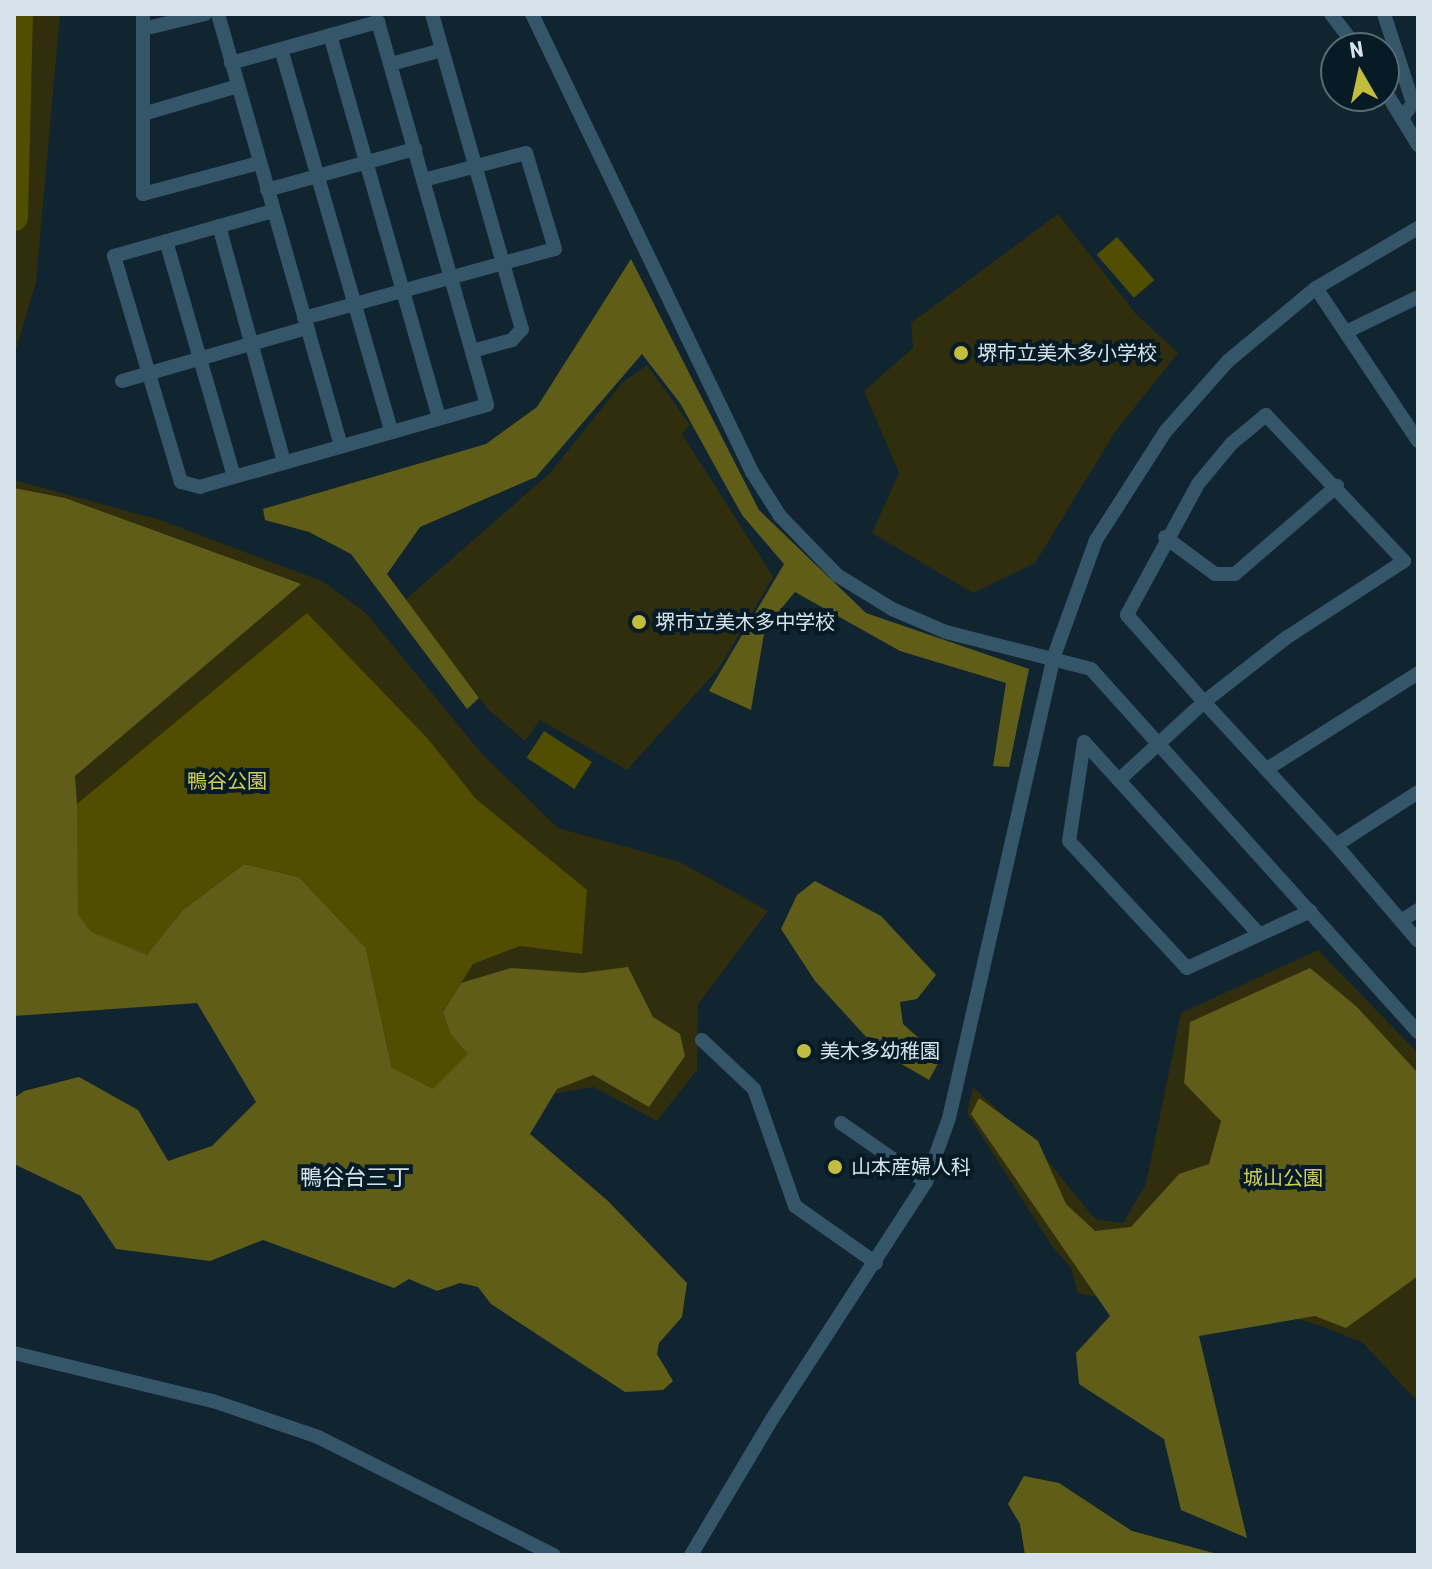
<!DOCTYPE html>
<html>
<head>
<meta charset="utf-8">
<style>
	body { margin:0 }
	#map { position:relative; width:1432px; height:1569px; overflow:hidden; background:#102530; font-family:"Roboto Condensed","Noto Sans JP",sans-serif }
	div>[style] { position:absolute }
	.green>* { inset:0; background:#302e0d }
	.forest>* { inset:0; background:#605d19 }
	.water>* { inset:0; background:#514e01; transform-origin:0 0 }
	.river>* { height:28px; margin:-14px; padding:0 14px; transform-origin:14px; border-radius:14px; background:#514e01 }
	.minor>* { height:14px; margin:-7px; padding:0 7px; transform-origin:7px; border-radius:7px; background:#345668 }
	.dots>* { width:22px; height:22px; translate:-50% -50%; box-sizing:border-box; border:4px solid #061b26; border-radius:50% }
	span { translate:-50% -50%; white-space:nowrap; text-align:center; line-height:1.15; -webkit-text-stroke:8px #061b26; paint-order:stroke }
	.poi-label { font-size:20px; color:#d6e3ea }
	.left { translate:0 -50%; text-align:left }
	.park-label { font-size:20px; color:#d3ce57 }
	.neighbourhood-label { font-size:22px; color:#d6e3ea }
	.frame { position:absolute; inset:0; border:16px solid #d6e3ea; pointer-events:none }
	.north { position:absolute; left:1320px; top:32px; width:80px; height:80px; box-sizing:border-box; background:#061b26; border:2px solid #596b74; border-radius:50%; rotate:351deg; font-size:22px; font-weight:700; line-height:32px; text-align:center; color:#d6e3ea }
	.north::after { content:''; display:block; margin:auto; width:28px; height:36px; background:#c3bd3f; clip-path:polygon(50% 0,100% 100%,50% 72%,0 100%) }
</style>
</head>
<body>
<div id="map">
	<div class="green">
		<div style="clip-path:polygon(14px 14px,60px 14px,36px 282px,14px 356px)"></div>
		<div style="clip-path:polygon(1058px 214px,1136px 314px,1178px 353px,1115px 432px,1035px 563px,973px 593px,872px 533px,899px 473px,864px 391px,913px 348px,911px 323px)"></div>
		<div style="clip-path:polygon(647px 365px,690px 425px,682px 434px,773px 577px,719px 668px,627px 770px,540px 720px,525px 741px,488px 709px,405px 600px,550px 473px,622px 383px)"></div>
		<div style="clip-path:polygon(14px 480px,160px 520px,322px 581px,366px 613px,482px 754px,558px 828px,680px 862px,768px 911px,698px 1004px,697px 1070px,657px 1121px,594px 1087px,408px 1118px,192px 994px,14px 961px)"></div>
		<div style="clip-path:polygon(1318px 950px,1418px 1053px,1418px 1402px,1362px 1342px,1321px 1326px,1280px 1314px,1139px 1306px,1078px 1293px,1071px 1268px,1052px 1246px,967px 1113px,973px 1087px,1033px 1143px,1095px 1219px,1123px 1223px,1146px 1184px,1181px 1013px)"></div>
	</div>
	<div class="forest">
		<div style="clip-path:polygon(631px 259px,759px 510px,866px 613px,1029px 669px,1009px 767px,993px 766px,1006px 683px,900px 651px,795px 592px,765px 628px,751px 710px,709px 691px,784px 564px,742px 515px,680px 403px,642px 354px,536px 477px,420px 527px,387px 574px,479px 698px,467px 709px,351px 554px,309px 532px,265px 520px,263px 509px,486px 444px,537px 407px)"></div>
		<div style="clip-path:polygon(14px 488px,65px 498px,301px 584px,75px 776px,81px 861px,78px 915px,147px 954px,183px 910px,244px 864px,299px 877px,366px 948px,392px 1068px,450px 1033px,443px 1012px,461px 983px,511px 968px,582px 973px,628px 967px,653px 1017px,680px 1034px,685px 1056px,649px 1107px,593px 1075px,557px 1089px,530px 1134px,608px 1201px,687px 1283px,682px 1317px,659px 1343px,657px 1354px,673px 1381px,663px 1390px,625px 1392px,491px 1304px,478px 1287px,460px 1283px,437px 1291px,409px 1279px,394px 1288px,263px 1240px,210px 1261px,116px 1249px,81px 1196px,14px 1164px,14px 1098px,24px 1091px,79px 1077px,138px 1110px,168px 1161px,212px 1146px,256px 1102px,197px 1003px,14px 1016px)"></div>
		<div style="clip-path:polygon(815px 881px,881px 916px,936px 975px,917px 999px,900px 1002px,903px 1024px,941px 1058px,929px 1080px,879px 1051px,815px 981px,781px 929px,797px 895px)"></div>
		<div style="clip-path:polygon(1310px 968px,1357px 1007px,1418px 1073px,1418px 1276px,1346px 1328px,1315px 1316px,1199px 1336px,1247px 1538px,1181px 1510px,1164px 1439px,1079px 1384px,1076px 1353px,1110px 1316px,971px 1114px,979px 1098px,1038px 1141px,1066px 1204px,1095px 1231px,1131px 1227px,1179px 1174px,1209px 1164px,1221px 1121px,1184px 1083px,1190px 1022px)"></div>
		<div style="clip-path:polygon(1024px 1476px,1059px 1483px,1132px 1531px,1221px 1555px,1025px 1555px,1020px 1524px,1008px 1504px)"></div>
	</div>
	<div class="water">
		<div style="left:1117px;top:237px;width:57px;height:27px;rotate:49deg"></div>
		<div style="clip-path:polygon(307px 613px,428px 739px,476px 799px,587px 890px,582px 954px,520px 946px,473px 964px,443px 1012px,450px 1033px,468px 1054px,433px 1089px,392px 1068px,366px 948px,299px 877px,244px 864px,183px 910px,147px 955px,91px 932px,78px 915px,77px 804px)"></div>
		<div style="left:544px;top:731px;width:57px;height:32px;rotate:33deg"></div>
	</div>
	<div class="river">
		<div style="left:14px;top:217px;width:203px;rotate:-88.6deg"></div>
	</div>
	<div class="minor">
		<div style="left:143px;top:14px;width:180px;rotate:90deg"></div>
		<div style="left:143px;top:194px;width:120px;rotate:-15deg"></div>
		<div style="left:218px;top:14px;width:448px;rotate:74.1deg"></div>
		<div style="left:432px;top:14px;width:328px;rotate:74.1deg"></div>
		<div style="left:522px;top:329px;width:15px;rotate:132deg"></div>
		<div style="left:512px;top:340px;width:41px;rotate:164.6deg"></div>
		<div style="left:532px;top:14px;width:508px;rotate:64.34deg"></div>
		<div style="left:752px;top:472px;width:52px;rotate:57.5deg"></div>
		<div style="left:780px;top:516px;width:82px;rotate:46deg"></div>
		<div style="left:837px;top:575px;width:65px;rotate:31.7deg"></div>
		<div style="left:892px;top:609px;width:59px;rotate:23.1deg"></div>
		<div style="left:946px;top:632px;width:150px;rotate:14.3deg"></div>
		<div style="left:1091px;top:669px;width:489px;rotate:48deg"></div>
		<div style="left:1331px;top:14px;width:43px;rotate:52.6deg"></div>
		<div style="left:1384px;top:14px;width:94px;rotate:72deg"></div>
		<div style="left:1413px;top:103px;width:19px;rotate:126deg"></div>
		<div style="left:143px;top:29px;width:64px;rotate:-13.6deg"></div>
		<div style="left:330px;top:35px;width:398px;rotate:74.1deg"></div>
		<div style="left:281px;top:49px;width:398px;rotate:73.9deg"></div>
		<div style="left:231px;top:63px;width:153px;rotate:-15.6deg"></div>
		<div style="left:378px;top:22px;width:398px;rotate:74.1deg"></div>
		<div style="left:487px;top:405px;width:298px;rotate:164.1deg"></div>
		<div style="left:200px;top:487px;width:20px;rotate:-165deg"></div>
		<div style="left:181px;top:482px;width:236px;rotate:-106.5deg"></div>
		<div style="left:114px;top:256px;width:165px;rotate:-15.8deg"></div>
		<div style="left:391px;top:64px;width:53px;rotate:-15.4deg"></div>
		<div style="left:1384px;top:89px;width:66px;rotate:58.7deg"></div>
		<div style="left:143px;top:114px;width:99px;rotate:-16.4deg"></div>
		<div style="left:267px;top:190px;width:154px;rotate:-15.5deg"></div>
		<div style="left:219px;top:226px;width:245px;rotate:74.6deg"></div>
		<div style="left:166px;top:241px;width:245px;rotate:73.9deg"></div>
		<div style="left:1316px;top:288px;width:184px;rotate:56.3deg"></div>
		<div style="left:304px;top:318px;width:260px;rotate:-15.4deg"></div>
		<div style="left:555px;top:249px;width:100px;rotate:-106.8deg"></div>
		<div style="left:526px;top:153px;width:106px;rotate:165.3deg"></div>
		<div style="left:1348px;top:331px;width:78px;rotate:-25.9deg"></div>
		<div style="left:122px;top:381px;width:192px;rotate:-16deg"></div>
		<div style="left:1165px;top:537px;width:62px;rotate:36.5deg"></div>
		<div style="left:1215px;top:574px;width:20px"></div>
		<div style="left:1235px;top:574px;width:135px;rotate:-40.8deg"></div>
		<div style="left:1267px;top:769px;width:179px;rotate:-32.4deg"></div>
		<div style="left:1120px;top:779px;width:114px;rotate:-42.5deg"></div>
		<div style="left:1204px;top:702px;width:104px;rotate:-38deg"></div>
		<div style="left:1286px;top:638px;width:141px;rotate:-33.1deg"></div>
		<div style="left:1404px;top:561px;width:201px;rotate:-133.4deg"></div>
		<div style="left:1266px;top:415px;width:44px;rotate:140.5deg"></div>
		<div style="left:1232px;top:443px;width:53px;rotate:129.7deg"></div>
		<div style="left:1198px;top:484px;width:149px;rotate:118.5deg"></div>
		<div style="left:1127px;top:615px;width:116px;rotate:48.5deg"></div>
		<div style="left:1204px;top:702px;width:195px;rotate:47.3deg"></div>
		<div style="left:1336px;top:845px;width:126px;rotate:49.5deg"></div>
		<div style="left:1336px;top:845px;width:98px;rotate:-32.9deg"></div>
		<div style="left:1401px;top:921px;width:20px;rotate:-33deg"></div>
		<div style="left:1257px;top:932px;width:257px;rotate:-132.3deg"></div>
		<div style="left:1084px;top:742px;width:100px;rotate:98.6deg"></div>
		<div style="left:1069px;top:841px;width:173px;rotate:47.1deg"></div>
		<div style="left:1187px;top:968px;width:136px;rotate:-24.7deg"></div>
		<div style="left:702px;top:1040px;width:71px;rotate:43.3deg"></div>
		<div style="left:754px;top:1089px;width:124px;rotate:70.7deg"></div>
		<div style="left:795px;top:1206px;width:99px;rotate:35.1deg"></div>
		<div style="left:841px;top:1123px;width:103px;rotate:34.8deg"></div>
		<div style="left:14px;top:1353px;width:205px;rotate:13.6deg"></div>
		<div style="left:213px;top:1401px;width:111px;rotate:18.9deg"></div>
		<div style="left:318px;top:1437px;width:264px;rotate:26.6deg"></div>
		<div style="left:691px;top:1555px;width:158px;rotate:-59.2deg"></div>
		<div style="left:772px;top:1419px;width:283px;rotate:-57deg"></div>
		<div style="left:926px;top:1182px;width:68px;rotate:-70.2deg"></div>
		<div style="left:949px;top:1118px;width:474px;rotate:-77.2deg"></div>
		<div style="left:1054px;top:656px;width:123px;rotate:-70.1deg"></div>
		<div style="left:1096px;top:540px;width:128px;rotate:-57.4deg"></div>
		<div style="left:1165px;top:432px;width:95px;rotate:-48.4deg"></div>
		<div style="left:1228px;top:361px;width:114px;rotate:-39.7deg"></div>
		<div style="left:1316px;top:288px;width:118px;rotate:-30.5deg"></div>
	</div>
	<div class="dots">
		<div style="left:961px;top:353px;background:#c3bd3f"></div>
		<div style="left:639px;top:622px;background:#c3bd3f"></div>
		<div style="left:804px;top:1051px;background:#c3bd3f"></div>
		<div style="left:835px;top:1167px;background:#c3bd3f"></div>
	</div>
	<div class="poi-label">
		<span class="left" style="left:977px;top:353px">堺市立美木多小学校</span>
		<span class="left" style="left:655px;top:622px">堺市立美木多中学校</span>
		<span class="left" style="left:820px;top:1051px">美木多幼稚園</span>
		<span class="left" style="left:851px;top:1167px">山本産婦人科</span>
	</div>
	<div class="park-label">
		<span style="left:227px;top:781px">鴨谷公園</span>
		<span style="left:1283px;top:1178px">城山公園</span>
	</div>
	<div class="neighbourhood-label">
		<span style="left:355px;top:1178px">鴨谷台三丁</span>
	</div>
	<div class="frame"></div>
	<div class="north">N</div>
</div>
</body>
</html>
